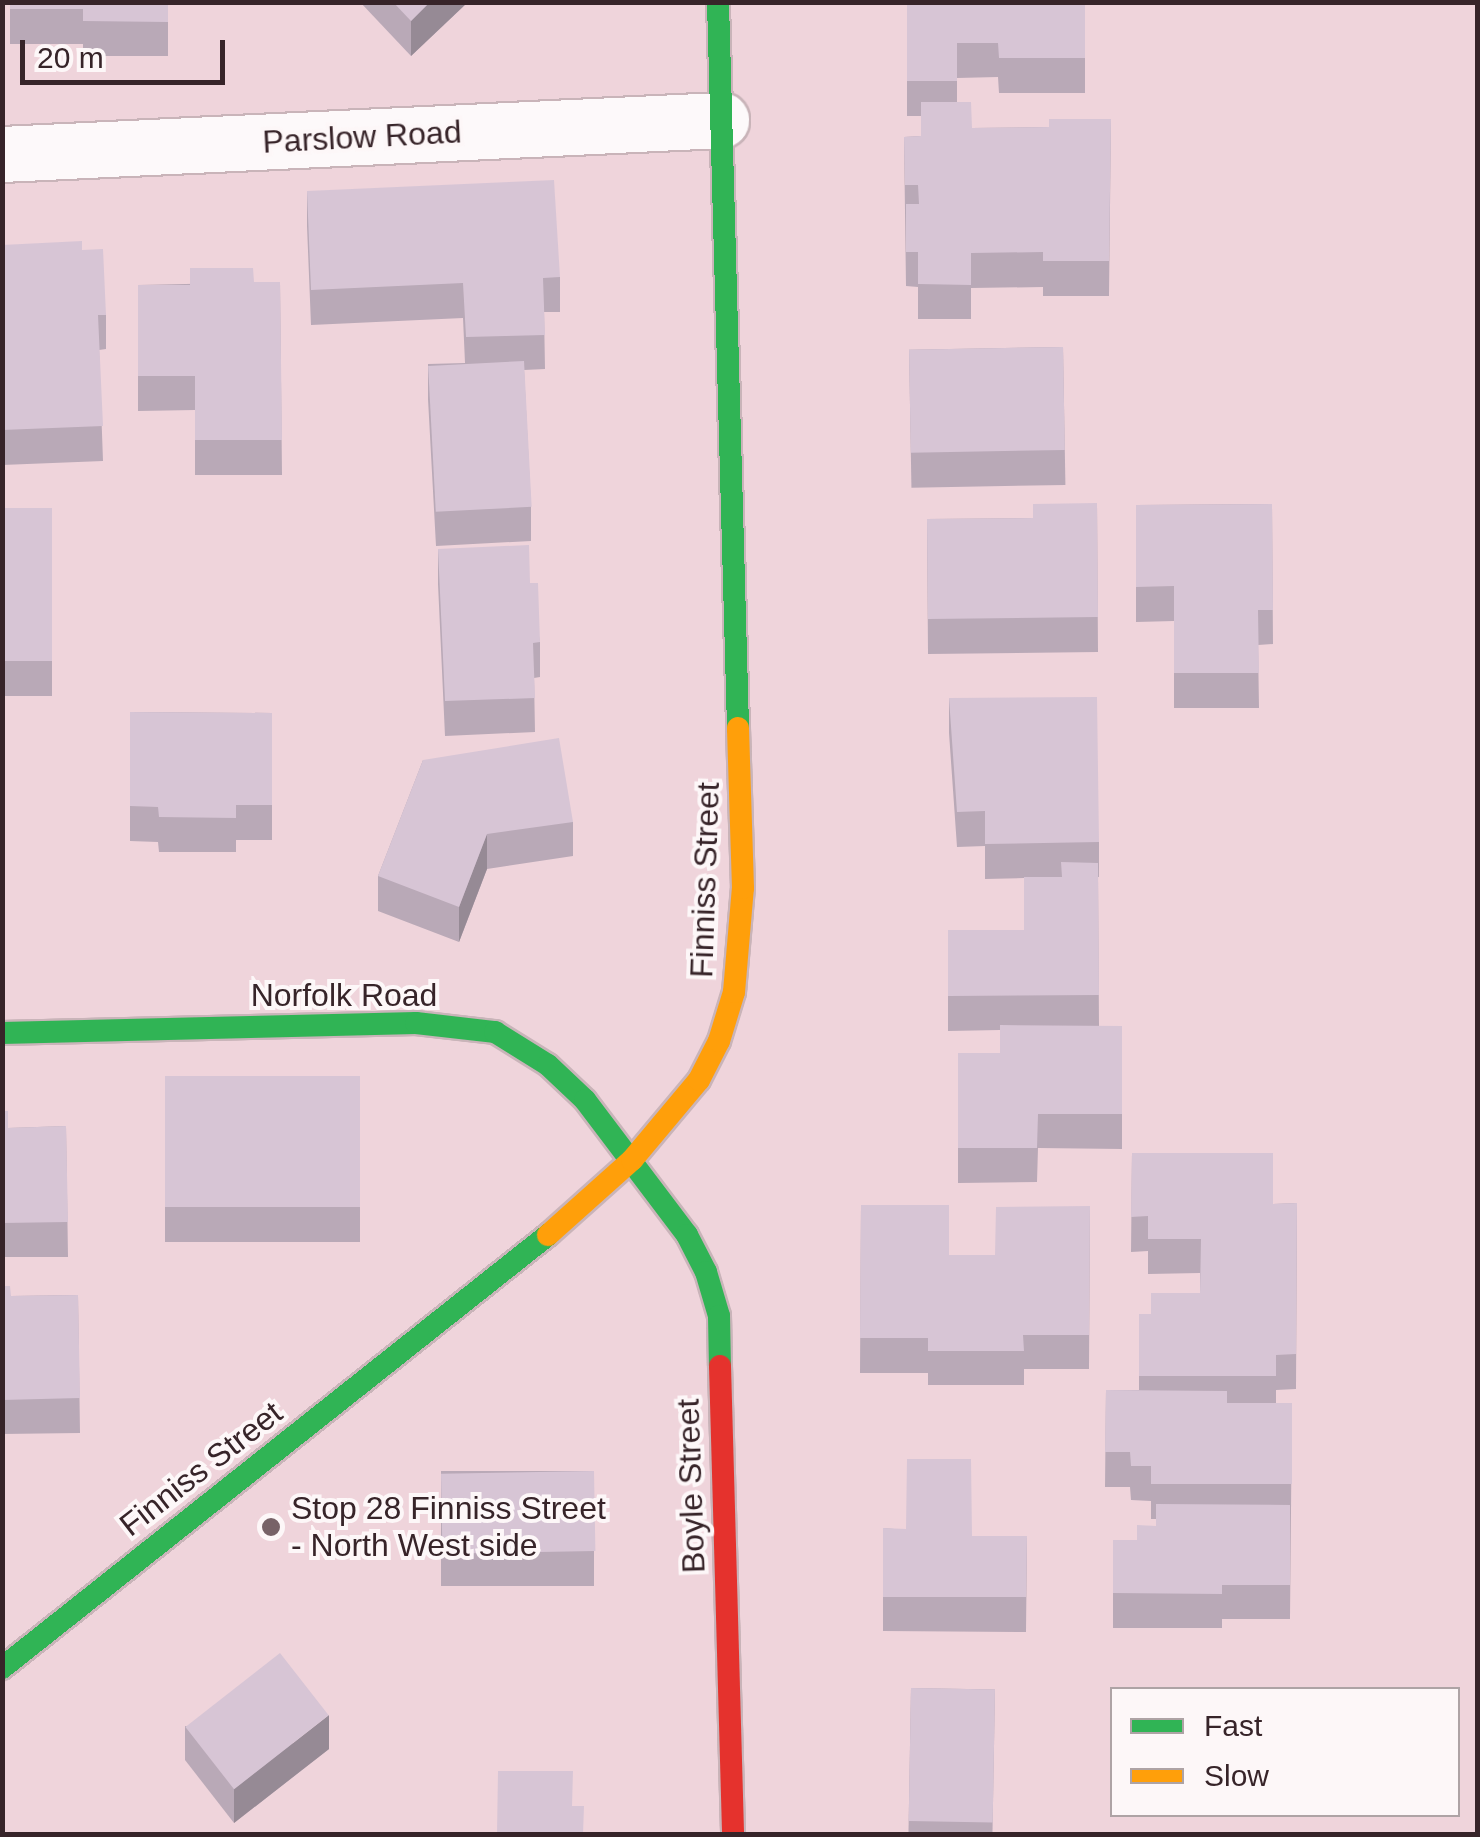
<!DOCTYPE html>
<html>
<head>
<meta charset="utf-8">
<style>
	body { margin:0 }
	#map { position:relative; width:1480px; height:1837px; overflow:hidden; background:#efd4db; font-family:Arial,sans-serif }
	div>[style] { position:absolute }
	.roads { filter:drop-shadow(2px 0 #c9b4b9) drop-shadow(-2px 0 #c9b4b9) drop-shadow(0 2px #c9b4b9) drop-shadow(0 -2px #c9b4b9) }
	.street>* { height:55px; margin:-27.5px; padding:0 27.5px; transform-origin:27.5px; border-radius:27.5px; background:#fdf9fa }
	.fast>* { height:22px; margin:-11px; padding:0 11px; transform-origin:11px; border-radius:11px; background:#30b455 }
	.slow>* { height:22px; margin:-11px; padding:0 11px; transform-origin:11px; border-radius:11px; background:#ff9f0a }
	.jam>* { height:22px; margin:-11px; padding:0 11px; transform-origin:11px; border-radius:11px; background:#e5322d }
	.wall>* { inset:0; background:#b9a9b7; transform-origin:0 0 }
	.shaded-wall>* { inset:0; background:#968a95 }
	.building>* { inset:0; background:#d7c5d5; transform-origin:0 0 }
	.dots>* { width:28px; height:28px; translate:-50% -50%; box-sizing:border-box; border:5px solid #fdf7f8; border-radius:50% }
	span { translate:-50% -50%; white-space:nowrap; text-align:center; line-height:1.15; -webkit-text-stroke:8px #fdf7f8; paint-order:stroke }
	.street-label { font-size:32px; color:#372429 }
	.poi-label { font-size:32px; color:#372429 }
	.left { translate:0 -50%; text-align:left }
	.frame { position:absolute; inset:0; border:5px solid #372429; pointer-events:none }
	.legend { position:absolute; left:1110px; top:1687px; width:350px; height:130px; box-sizing:border-box; background:#fdf7f8; border:2px solid #aea3a5; margin:0; padding:12px 18px; list-style:none; font-size:30px; color:#372429 }
	.legend li { display:flex; align-items:center; gap:20px; height:50px }
	.legend b { width:50px; border:2px solid #aea3a5 }
	.scale { position:absolute; left:20px; top:40px; width:205px; height:45px; box-sizing:border-box; border:5px solid #372429; border-top:0; padding-left:12px; font-size:30px; line-height:35px; white-space:nowrap; color:#372429; -webkit-text-stroke:8px #fdf7f8; paint-order:stroke }
</style>
</head>
<body>
<div id="map">
	<div class="roads">
		<div class="street">
			<div style="left:2px;top:154px;width:720px;rotate:-2.71deg"></div>
		</div>
		<div class="fast">
			<div style="left:718px;top:2px;width:726px;rotate:88.42deg"></div>
			<div style="left:2px;top:1033px;width:414px;rotate:-1.4deg"></div>
			<div style="left:416px;top:1023px;width:80px;rotate:6.5deg"></div>
			<div style="left:495px;top:1032px;width:62px;rotate:31.9deg"></div>
			<div style="left:548px;top:1065px;width:51px;rotate:43.4deg"></div>
			<div style="left:585px;top:1100px;width:169px;rotate:52.9deg"></div>
			<div style="left:687px;top:1235px;width:42px;rotate:62.8deg"></div>
			<div style="left:706px;top:1272px;width:46px;rotate:73.5deg"></div>
			<div style="left:719px;top:1316px;width:50px;rotate:88.9deg"></div>
			<div style="left:2px;top:1668px;width:697px;rotate:-38.42deg"></div>
		</div>
		<div class="slow">
			<div style="left:548px;top:1235px;width:113px;rotate:-41.8deg"></div>
			<div style="left:632px;top:1160px;width:104px;rotate:-50.1deg"></div>
			<div style="left:699px;top:1080px;width:44px;rotate:-62.9deg"></div>
			<div style="left:719px;top:1041px;width:51px;rotate:-73deg"></div>
			<div style="left:734px;top:992px;width:104px;rotate:-85.1deg"></div>
			<div style="left:743px;top:888px;width:160px;rotate:-91.8deg"></div>
		</div>
		<div class="jam">
			<div style="left:720px;top:1366px;width:468px;rotate:88.4deg"></div>
		</div>
	</div>
	<div class="wall">
		<div style="clip-path:polygon(10px 2px,168px 2px,168px 56px,83px 56px,83px 44px,10px 44px)"></div>
		<div style="clip-path:polygon(360px 2px,468px 2px,411px 56px)"></div>
		<div style="clip-path:polygon(907px 2px,1085px 4px,1085px 93px,999px 93px,998px 77px,957px 78px,957px 102px,972px 128px,1049px 127px,1111px 119px,1109px 296px,1043px 296px,1043px 287px,971px 288px,971px 319px,918px 319px,918px 287px,906px 286px,904px 137px,921px 136px,921px 116px,907px 116px)"></div>
		<div style="clip-path:polygon(307px 191px,560px 277px,560px 312px,544px 312px,545px 369px,524px 370px,531px 507px,531px 541px,436px 546px,428px 399px,428px 364px,465px 363px,463px 318px,311px 325px,307px 226px)"></div>
		<div style="clip-path:polygon(2px 245px,82px 250px,106px 315px,106px 349px,99px 350px,103px 461px,2px 465px)"></div>
		<div style="clip-path:polygon(280px 282px,282px 475px,195px 475px,195px 410px,138px 411px,138px 285px)"></div>
		<div style="left:1063px;top:347px;width:138px;height:154px;rotate:89deg"></div>
		<div style="clip-path:polygon(1097px 503px,1098px 652px,928px 654px,927px 519px,1033px 518px)"></div>
		<div style="clip-path:polygon(1272px 504px,1273px 644px,1258px 645px,1259px 708px,1174px 708px,1174px 621px,1136px 622px,1136px 505px)"></div>
		<div style="left:52px;top:508px;width:188px;height:50px;rotate:90deg"></div>
		<div style="clip-path:polygon(438px 549px,530px 583px,540px 642px,540px 677px,534px 678px,535px 732px,445px 736px,438px 584px)"></div>
		<div style="clip-path:polygon(949px 698px,1099px 842px,1099px 877px,1098px 877px,1099px 1026px,1122px 1026px,1122px 1149px,1038px 1148px,1037px 1182px,958px 1183px,958px 1053px,1000px 1053px,1000px 1030px,948px 1031px,948px 930px,1024px 930px,1024px 878px,985px 879px,985px 846px,957px 847px,949px 733px)"></div>
		<div style="clip-path:polygon(130px 712px,272px 713px,272px 840px,236px 840px,236px 852px,159px 852px,158px 842px,130px 841px)"></div>
		<div style="clip-path:polygon(423px 760px,573px 822px,573px 856px,487px 869px,459px 942px,378px 911px,378px 876px)"></div>
		<div style="left:165px;top:1076px;width:195px;height:166px"></div>
		<div style="clip-path:polygon(2px 1111px,8px 1128px,66px 1126px,68px 1257px,2px 1257px)"></div>
		<div style="clip-path:polygon(1132px 1153px,1273px 1204px,1297px 1203px,1296px 1389px,1276px 1390px,1276px 1403px,1292px 1403px,1290px 1619px,1222px 1619px,1222px 1628px,1113px 1628px,1113px 1540px,1137px 1540px,1156px 1526px,1156px 1519px,1151px 1519px,1151px 1501px,1131px 1500px,1130px 1487px,1105px 1487px,1106px 1390px,1139px 1390px,1139px 1314px,1151px 1314px,1200px 1293px,1200px 1273px,1148px 1274px,1148px 1251px,1131px 1252px)"></div>
		<div style="clip-path:polygon(861px 1205px,949px 1255px,995px 1255px,1090px 1206px,1089px 1369px,1024px 1369px,1024px 1385px,928px 1385px,928px 1373px,860px 1373px)"></div>
		<div style="clip-path:polygon(2px 1286px,11px 1296px,78px 1295px,80px 1433px,2px 1434px)"></div>
		<div style="left:594px;top:1471px;width:115px;height:153px;rotate:90deg"></div>
		<div style="clip-path:polygon(883px 1528px,972px 1536px,1027px 1536px,1026px 1632px,883px 1631px)"></div>
		<div style="left:911px;top:1688px;width:84px;height:146px;rotate:1deg"></div>
		<div style="clip-path:polygon(185px 1726px,329px 1749px,234px 1823px,185px 1760px)"></div>
	</div>
	<div class="shaded-wall">
		<div style="clip-path:polygon(430px 2px,468px 2px,411px 56px,411px 21px)"></div>
		<div style="clip-path:polygon(487px 834px,487px 869px,459px 942px,459px 907px)"></div>
		<div style="clip-path:polygon(329px 1715px,329px 1749px,234px 1823px,234px 1789px)"></div>
	</div>
	<div class="building">
		<div style="clip-path:polygon(10px 2px,168px 2px,168px 22px,83px 21px,83px 9px,10px 9px)"></div>
		<div style="clip-path:polygon(393px 2px,430px 2px,411px 21px)"></div>
		<div style="clip-path:polygon(907px 2px,1085px 4px,1085px 58px,999px 58px,998px 43px,957px 43px,957px 81px,907px 81px)"></div>
		<div style="clip-path:polygon(921px 102px,971px 102px,972px 128px,1049px 127px,1049px 119px,1111px 119px,1109px 261px,1043px 261px,1043px 252px,971px 253px,971px 285px,918px 284px,918px 252px,906px 252px,906px 204px,919px 204px,918px 185px,905px 185px,904px 137px,921px 136px)"></div>
		<div style="clip-path:polygon(554px 180px,560px 277px,543px 278px,545px 335px,466px 337px,463px 283px,311px 290px,307px 191px)"></div>
		<div style="clip-path:polygon(82px 241px,82px 250px,103px 249px,106px 315px,98px 315px,103px 426px,2px 430px,2px 245px)"></div>
		<div style="clip-path:polygon(190px 268px,253px 268px,254px 282px,280px 282px,282px 440px,195px 440px,195px 376px,138px 376px,138px 285px,190px 285px)"></div>
		<div style="left:1063px;top:347px;width:103px;height:154px;rotate:89deg"></div>
		<div style="left:524px;top:361px;width:146px;height:96px;rotate:87deg"></div>
		<div style="clip-path:polygon(1097px 503px,1098px 617px,928px 619px,927px 519px,1033px 518px,1033px 504px)"></div>
		<div style="clip-path:polygon(1272px 504px,1273px 610px,1258px 610px,1259px 673px,1174px 673px,1174px 586px,1136px 587px,1136px 505px)"></div>
		<div style="left:52px;top:508px;width:153px;height:50px;rotate:90deg"></div>
		<div style="clip-path:polygon(529px 545px,530px 583px,538px 583px,540px 642px,533px 643px,535px 698px,445px 701px,438px 549px)"></div>
		<div style="clip-path:polygon(1097px 697px,1099px 842px,985px 844px,985px 811px,957px 812px,949px 698px)"></div>
		<div style="clip-path:polygon(130px 712px,272px 713px,272px 805px,236px 805px,236px 818px,159px 817px,158px 807px,130px 806px)"></div>
		<div style="clip-path:polygon(559px 738px,573px 822px,487px 834px,459px 907px,378px 876px,423px 760px)"></div>
		<div style="clip-path:polygon(1061px 862px,1098px 863px,1099px 995px,948px 996px,948px 930px,1024px 930px,1024px 877px,1062px 877px)"></div>
		<div style="clip-path:polygon(1000px 1025px,1122px 1026px,1122px 1114px,1038px 1114px,1037px 1148px,958px 1148px,958px 1053px,1000px 1053px)"></div>
		<div style="left:165px;top:1076px;width:195px;height:131px"></div>
		<div style="clip-path:polygon(2px 1111px,8px 1111px,8px 1128px,66px 1126px,68px 1222px,2px 1223px)"></div>
		<div style="clip-path:polygon(1132px 1153px,1273px 1153px,1273px 1204px,1297px 1203px,1296px 1354px,1276px 1355px,1276px 1376px,1139px 1376px,1139px 1314px,1151px 1314px,1151px 1293px,1200px 1293px,1201px 1239px,1148px 1239px,1148px 1216px,1131px 1217px)"></div>
		<div style="clip-path:polygon(861px 1205px,949px 1205px,949px 1255px,995px 1255px,996px 1207px,1090px 1206px,1089px 1335px,1023px 1335px,1024px 1351px,928px 1351px,928px 1338px,860px 1338px)"></div>
		<div style="clip-path:polygon(2px 1286px,10px 1286px,11px 1296px,78px 1295px,80px 1398px,2px 1400px)"></div>
		<div style="clip-path:polygon(1106px 1390px,1227px 1391px,1227px 1403px,1292px 1403px,1292px 1484px,1151px 1484px,1151px 1466px,1131px 1466px,1130px 1452px,1105px 1452px)"></div>
		<div style="clip-path:polygon(907px 1459px,971px 1459px,972px 1536px,1027px 1536px,1026px 1597px,883px 1597px,883px 1528px,906px 1529px)"></div>
		<div style="left:594px;top:1471px;width:80px;height:153px;rotate:89deg"></div>
		<div style="clip-path:polygon(1156px 1504px,1290px 1505px,1290px 1585px,1222px 1585px,1222px 1594px,1113px 1593px,1113px 1540px,1137px 1540px,1137px 1525px,1156px 1526px)"></div>
		<div style="left:280px;top:1653px;width:79px;height:120px;rotate:52deg"></div>
		<div style="left:911px;top:1688px;width:84px;height:133px;rotate:1deg"></div>
		<div style="clip-path:polygon(498px 1771px,573px 1771px,572px 1806px,584px 1806px,583px 1834px,497px 1834px)"></div>
	</div>
	<div class="dots">
		<div style="left:271px;top:1527px;background:#776267"></div>
	</div>
	<div class="street-label">
		<span style="left:362px;top:137px;rotate:-3deg">Parslow Road</span>
		<span style="left:705px;top:880px;rotate:-88deg">Finniss Street</span>
		<span style="left:344px;top:995px">Norfolk Road</span>
		<span style="left:201px;top:1469px;rotate:-38deg">Finniss Street</span>
		<span style="left:691px;top:1486px;rotate:-92deg">Boyle Street</span>
	</div>
	<div class="poi-label">
		<span class="left" style="left:291px;top:1527px">Stop 28 Finniss Street<br>- North West side</span>
	</div>
	<div class="frame"></div>
	<ul class="legend">
	<li><b style="height:12px;background:#30b455"></b>Fast</li>
	<li><b style="height:12px;background:#ff9f0a"></b>Slow</li>
	</ul>
	<div class="scale">20 m</div>
</div>
</body>
</html>
